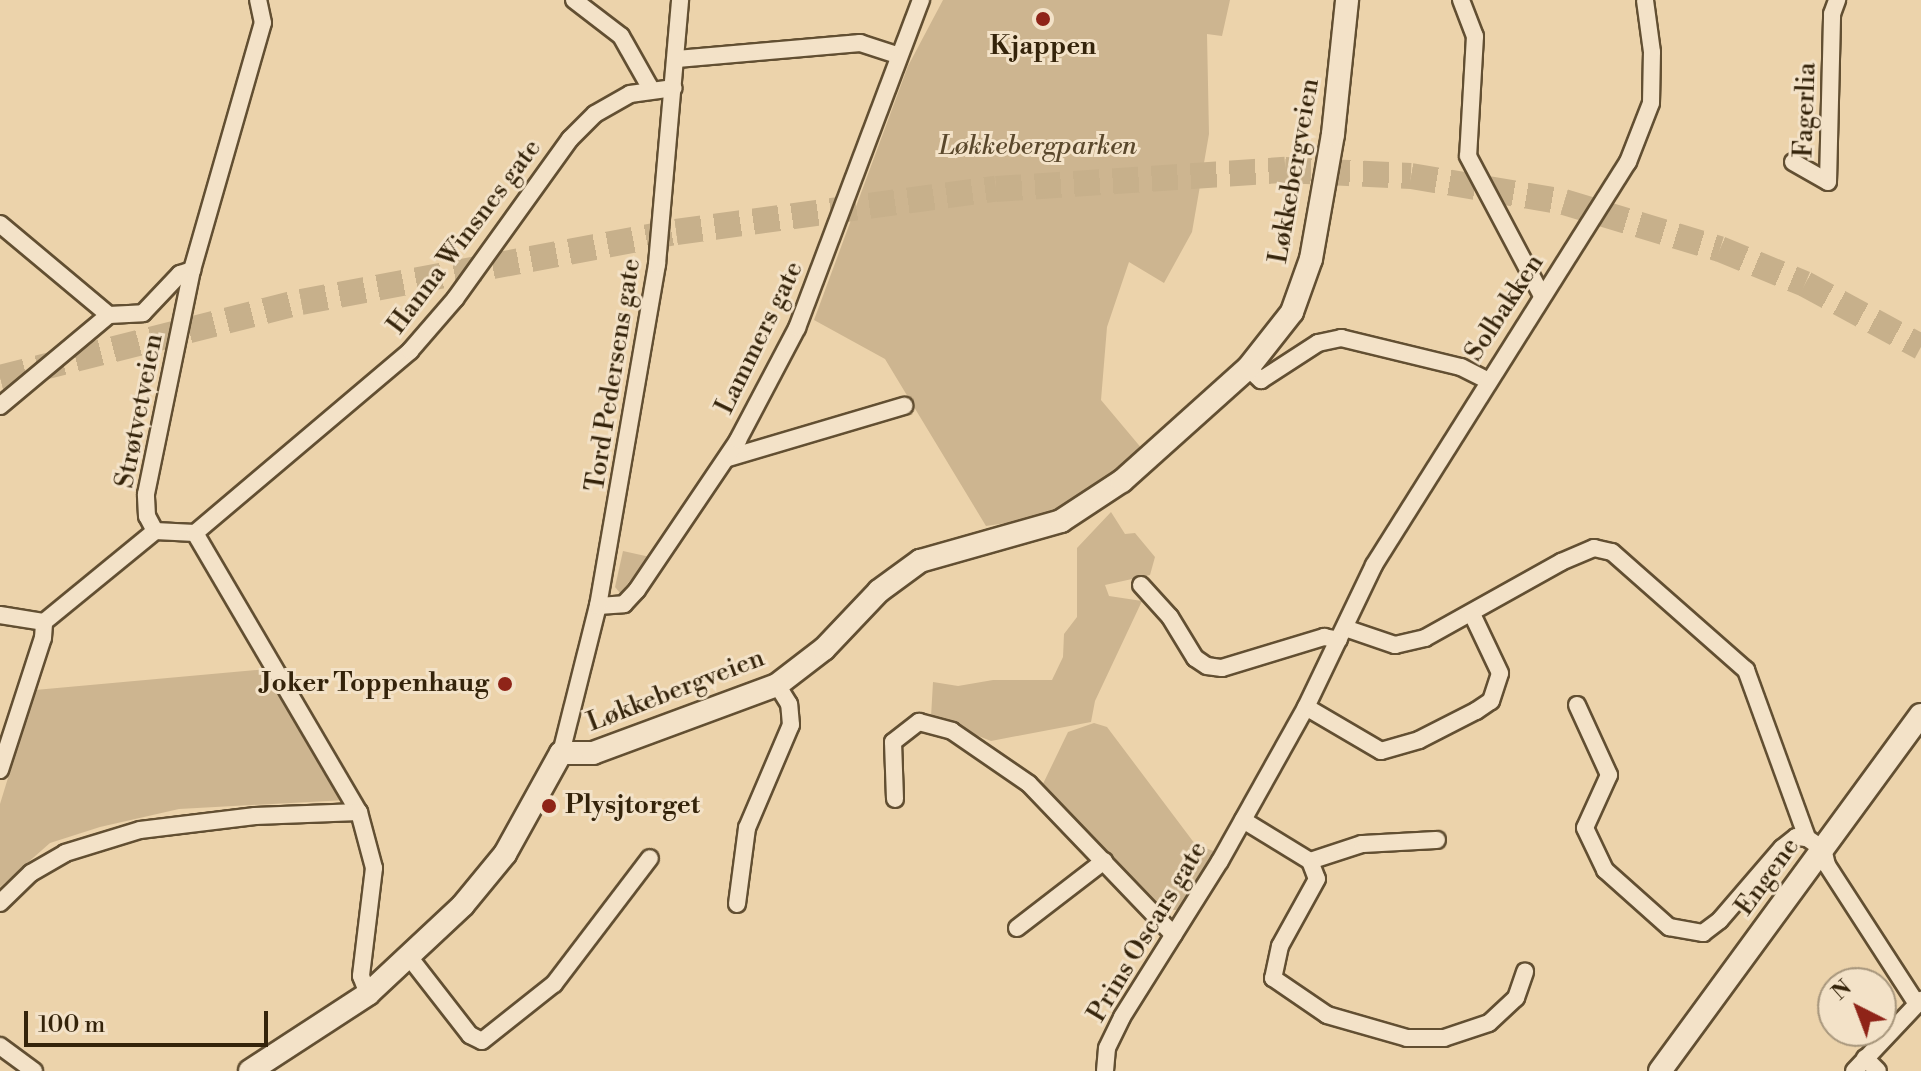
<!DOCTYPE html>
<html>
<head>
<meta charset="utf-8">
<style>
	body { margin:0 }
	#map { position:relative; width:1921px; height:1071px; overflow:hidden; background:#ecd3ab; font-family:"Libre Bodoni",serif }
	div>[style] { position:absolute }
	.green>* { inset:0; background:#cdb590 }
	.primary-tunnel>* { height:26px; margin-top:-13px; transform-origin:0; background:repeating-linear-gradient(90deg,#c7b08b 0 26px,transparent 0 39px) }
	.roads { filter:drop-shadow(2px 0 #624f32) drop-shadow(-2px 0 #624f32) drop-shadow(0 2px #624f32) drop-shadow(0 -2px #624f32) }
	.street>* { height:16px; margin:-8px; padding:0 8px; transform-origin:8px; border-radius:8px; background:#f3e2c8 }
	.secondary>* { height:22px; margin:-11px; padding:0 11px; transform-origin:11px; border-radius:11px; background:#f3e2c8 }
	.dots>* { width:22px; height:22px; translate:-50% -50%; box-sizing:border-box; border:4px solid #f3e2c8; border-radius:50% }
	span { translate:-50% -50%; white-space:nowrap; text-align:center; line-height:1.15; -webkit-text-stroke:6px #f3e2c8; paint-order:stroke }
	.poi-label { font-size:26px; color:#34230a; font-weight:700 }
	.right { translate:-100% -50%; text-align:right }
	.left { translate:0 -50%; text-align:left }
	.street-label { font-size:26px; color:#34230a }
	.park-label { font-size:26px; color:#5a482c; font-style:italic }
	.north { position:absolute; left:1817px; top:967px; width:80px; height:80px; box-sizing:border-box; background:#f3e2c8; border:2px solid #a7967c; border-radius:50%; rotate:318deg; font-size:22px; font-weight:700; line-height:32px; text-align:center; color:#34230a }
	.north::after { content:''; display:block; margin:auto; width:28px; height:36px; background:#8f2418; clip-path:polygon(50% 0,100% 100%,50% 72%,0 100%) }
	.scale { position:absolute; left:24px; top:1011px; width:244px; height:36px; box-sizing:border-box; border:4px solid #34230a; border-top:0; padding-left:10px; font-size:24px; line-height:28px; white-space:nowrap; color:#34230a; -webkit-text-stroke:6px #f3e2c8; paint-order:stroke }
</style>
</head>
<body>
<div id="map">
	<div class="green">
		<div style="clip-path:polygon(943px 0,1230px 0,1222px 36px,1207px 34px,1209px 134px,1192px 232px,1164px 283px,1129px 262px,1107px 327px,1101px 400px,1143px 450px,1078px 498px,1034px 519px,986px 526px,885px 359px,814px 320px,908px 66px)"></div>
		<div style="clip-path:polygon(1111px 512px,1125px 534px,1135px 533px,1155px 557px,1150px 575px,1105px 585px,1109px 596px,1142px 601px,1095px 701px,1091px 722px,991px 741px,931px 717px,933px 682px,958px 686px,993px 680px,1052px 680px,1063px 657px,1064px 634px,1077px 617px,1077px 548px)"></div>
		<div style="clip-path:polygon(623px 551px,650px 557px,620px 593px,615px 587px)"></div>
		<div style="clip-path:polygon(268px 669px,346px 800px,179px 809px,100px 827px,50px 843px,0 887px,0 804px,35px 690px)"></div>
		<div style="clip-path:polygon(1094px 723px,1107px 727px,1195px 844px,1216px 852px,1179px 910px,1161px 910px,1041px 788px,1068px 732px)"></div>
	</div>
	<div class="primary-tunnel">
		<div style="left:0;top:378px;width:310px;rotate:-14.2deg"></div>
		<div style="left:301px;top:302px;width:381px;rotate:-10.6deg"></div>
		<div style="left:676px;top:232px;width:323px;rotate:-7.7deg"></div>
		<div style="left:996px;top:189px;width:290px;rotate:-3.8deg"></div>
		<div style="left:1285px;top:170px;width:126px;rotate:2.7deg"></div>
		<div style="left:1411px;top:176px;width:155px;rotate:9.6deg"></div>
		<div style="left:1564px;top:202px;width:163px;rotate:16.8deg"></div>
		<div style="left:1720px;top:249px;width:92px;rotate:22.4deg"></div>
		<div style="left:1805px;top:284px;width:132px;rotate:28.5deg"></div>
	</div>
	<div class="roads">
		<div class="street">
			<div style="left:574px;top:0;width:59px;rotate:37.5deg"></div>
			<div style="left:621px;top:36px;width:61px;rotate:60.5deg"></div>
			<div style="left:1461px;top:0;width:39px;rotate:69deg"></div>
			<div style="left:1475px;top:36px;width:120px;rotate:93.3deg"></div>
			<div style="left:1468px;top:156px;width:158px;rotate:62.1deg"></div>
			<div style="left:677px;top:59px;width:184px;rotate:-5deg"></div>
			<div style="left:860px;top:43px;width:38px;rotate:18deg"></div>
			<div style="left:1793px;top:162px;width:40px;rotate:29.7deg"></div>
			<div style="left:1828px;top:182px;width:168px;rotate:-88.6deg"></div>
			<div style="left:1832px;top:14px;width:15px;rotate:-70deg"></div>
			<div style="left:0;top:224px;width:142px;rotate:39.9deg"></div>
			<div style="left:109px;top:315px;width:34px;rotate:-3deg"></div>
			<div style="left:143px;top:313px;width:54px;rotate:-46.5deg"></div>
			<div style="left:180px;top:274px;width:13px;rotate:-18deg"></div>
			<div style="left:1248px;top:368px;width:18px;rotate:43deg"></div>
			<div style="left:1261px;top:380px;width:68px;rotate:-33deg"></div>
			<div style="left:1318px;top:343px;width:24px;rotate:-12deg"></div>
			<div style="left:1341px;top:338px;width:123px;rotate:13.6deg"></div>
			<div style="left:1461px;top:367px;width:28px;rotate:27deg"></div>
			<div style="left:0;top:406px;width:142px;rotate:-39.9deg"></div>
			<div style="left:728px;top:458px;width:184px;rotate:-16.5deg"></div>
			<div style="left:195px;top:533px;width:282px;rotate:-40.2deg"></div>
			<div style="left:410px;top:351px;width:69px;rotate:-49.1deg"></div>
			<div style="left:455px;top:299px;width:197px;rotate:-54.3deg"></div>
			<div style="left:570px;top:139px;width:35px;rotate:-45deg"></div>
			<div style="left:595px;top:114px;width:40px;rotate:-29.7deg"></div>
			<div style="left:630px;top:94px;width:44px;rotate:-7.8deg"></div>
			<div style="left:195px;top:533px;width:40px;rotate:-177.1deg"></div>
			<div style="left:155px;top:531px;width:17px;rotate:-118deg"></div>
			<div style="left:147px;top:516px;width:22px;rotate:-93deg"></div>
			<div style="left:146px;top:494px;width:229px;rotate:-78.4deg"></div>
			<div style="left:192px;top:270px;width:257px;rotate:-74deg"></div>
			<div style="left:263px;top:23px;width:24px;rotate:-102deg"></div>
			<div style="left:195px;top:533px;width:324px;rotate:59.6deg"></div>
			<div style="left:359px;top:812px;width:58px;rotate:75deg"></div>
			<div style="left:374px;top:868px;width:109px;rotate:96.9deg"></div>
			<div style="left:361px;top:976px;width:19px;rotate:69deg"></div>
			<div style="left:1141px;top:585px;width:43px;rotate:47.8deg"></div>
			<div style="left:1170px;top:617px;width:48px;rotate:58.6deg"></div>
			<div style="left:1195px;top:658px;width:14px;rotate:34deg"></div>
			<div style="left:1207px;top:666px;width:15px;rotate:8deg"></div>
			<div style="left:1222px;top:668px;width:107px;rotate:-16.9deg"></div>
			<div style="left:1324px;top:637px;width:15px;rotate:11deg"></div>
			<div style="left:598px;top:606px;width:26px;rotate:-4deg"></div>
			<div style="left:624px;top:604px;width:19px;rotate:-47deg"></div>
			<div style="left:637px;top:590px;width:181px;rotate:-56deg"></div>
			<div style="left:738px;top:440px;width:127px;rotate:-62.2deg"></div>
			<div style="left:797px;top:328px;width:351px;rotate:-69.3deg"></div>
			<div style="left:0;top:615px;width:45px;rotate:9deg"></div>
			<div style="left:1345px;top:628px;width:53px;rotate:18.8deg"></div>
			<div style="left:1395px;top:645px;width:31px;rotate:-13deg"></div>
			<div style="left:1425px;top:638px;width:156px;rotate:-29.2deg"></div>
			<div style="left:1561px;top:562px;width:36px;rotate:-23deg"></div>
			<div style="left:1594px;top:548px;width:18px;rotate:13deg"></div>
			<div style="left:1612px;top:552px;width:179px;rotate:41.4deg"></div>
			<div style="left:1746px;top:670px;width:179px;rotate:70deg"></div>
			<div style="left:1577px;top:705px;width:77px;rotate:65.4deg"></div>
			<div style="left:1609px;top:775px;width:58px;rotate:114.4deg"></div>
			<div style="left:1585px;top:828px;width:47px;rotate:64.5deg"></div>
			<div style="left:1605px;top:870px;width:86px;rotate:41.7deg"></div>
			<div style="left:1669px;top:927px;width:35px;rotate:10deg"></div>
			<div style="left:1703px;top:933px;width:21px;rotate:-37deg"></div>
			<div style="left:1720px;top:920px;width:95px;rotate:-49.3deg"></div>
			<div style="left:1782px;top:848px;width:18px;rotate:-38deg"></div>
			<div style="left:1796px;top:837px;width:11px;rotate:5deg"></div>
			<div style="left:1807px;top:838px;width:19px;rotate:35deg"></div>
			<div style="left:1823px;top:849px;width:16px;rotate:76deg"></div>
			<div style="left:1827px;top:865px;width:166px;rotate:57.1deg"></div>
			<div style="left:1306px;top:707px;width:87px;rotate:30.4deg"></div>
			<div style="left:1381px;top:751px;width:40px;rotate:-16deg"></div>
			<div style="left:1419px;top:740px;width:64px;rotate:-27deg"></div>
			<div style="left:1476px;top:711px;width:18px;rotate:-34deg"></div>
			<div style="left:1491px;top:701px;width:29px;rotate:-72deg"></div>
			<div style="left:1500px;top:673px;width:65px;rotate:-115.4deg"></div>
			<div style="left:561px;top:753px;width:152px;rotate:-75.9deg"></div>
			<div style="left:598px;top:606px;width:347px;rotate:-80.2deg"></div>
			<div style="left:657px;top:264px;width:265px;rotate:-85deg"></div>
			<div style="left:0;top:770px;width:139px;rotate:-72deg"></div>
			<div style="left:43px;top:638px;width:16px;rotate:-86deg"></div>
			<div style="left:44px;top:622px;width:144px;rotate:-39.3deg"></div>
			<div style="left:895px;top:799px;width:57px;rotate:-92deg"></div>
			<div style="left:893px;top:742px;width:33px;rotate:-38deg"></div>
			<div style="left:919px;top:722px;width:34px;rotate:15deg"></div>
			<div style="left:952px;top:731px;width:93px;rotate:34.5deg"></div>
			<div style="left:1029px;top:784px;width:209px;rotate:46.2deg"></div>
			<div style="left:1243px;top:820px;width:79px;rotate:31.5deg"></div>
			<div style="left:1310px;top:861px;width:19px;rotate:69deg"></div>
			<div style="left:1317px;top:879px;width:77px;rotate:118.9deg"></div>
			<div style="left:1280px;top:946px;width:33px;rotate:102deg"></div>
			<div style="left:1273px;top:978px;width:65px;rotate:34.4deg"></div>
			<div style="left:1327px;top:1015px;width:83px;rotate:16deg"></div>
			<div style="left:1407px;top:1038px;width:37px"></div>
			<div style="left:1444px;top:1038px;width:47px;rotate:-18.4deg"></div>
			<div style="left:1489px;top:1023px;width:37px;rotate:-43deg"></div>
			<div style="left:1516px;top:998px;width:28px;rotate:-71deg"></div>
			<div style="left:1310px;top:861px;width:55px;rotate:-18.1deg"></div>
			<div style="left:1362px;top:844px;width:75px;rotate:-3.1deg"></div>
			<div style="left:0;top:903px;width:43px;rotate:-44.1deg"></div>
			<div style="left:31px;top:873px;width:39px;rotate:-30deg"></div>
			<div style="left:65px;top:853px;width:78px;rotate:-17deg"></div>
			<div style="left:140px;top:830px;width:116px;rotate:-6.9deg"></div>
			<div style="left:255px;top:816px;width:104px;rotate:-2.2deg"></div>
			<div style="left:737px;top:904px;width:77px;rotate:-82.5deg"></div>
			<div style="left:747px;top:828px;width:112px;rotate:-66.9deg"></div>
			<div style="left:791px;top:725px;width:21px;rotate:-95deg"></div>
			<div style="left:789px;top:704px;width:22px;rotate:-122deg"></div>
			<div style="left:1017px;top:928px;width:110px;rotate:-37.6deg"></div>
			<div style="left:410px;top:958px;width:98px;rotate:52.1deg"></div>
			<div style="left:470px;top:1035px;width:13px;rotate:27deg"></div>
			<div style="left:482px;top:1041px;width:92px;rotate:-38.4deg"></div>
			<div style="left:554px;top:984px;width:158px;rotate:-52.7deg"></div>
			<div style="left:0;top:1046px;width:42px;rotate:36.3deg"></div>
			<div style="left:1865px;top:1058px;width:18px;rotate:45deg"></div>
			<div style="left:1105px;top:1071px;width:23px;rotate:-85deg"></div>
			<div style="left:1107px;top:1048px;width:34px;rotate:-64deg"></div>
			<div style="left:1122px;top:1017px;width:184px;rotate:-57.9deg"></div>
			<div style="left:1220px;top:861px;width:176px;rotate:-60.8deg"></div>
			<div style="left:1306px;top:707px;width:157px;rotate:-64.4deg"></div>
			<div style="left:1374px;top:565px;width:476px;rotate:-57.8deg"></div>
			<div style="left:1628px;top:162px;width:63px;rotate:-68.7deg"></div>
			<div style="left:1651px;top:103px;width:51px;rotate:-88.9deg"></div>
			<div style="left:1652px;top:52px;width:52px;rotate:-97.7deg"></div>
			<div style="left:1854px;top:1071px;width:98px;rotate:-46.7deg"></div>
		</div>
		<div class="secondary">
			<div style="left:250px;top:1071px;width:141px;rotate:-33.1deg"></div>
			<div style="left:368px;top:994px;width:130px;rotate:-43.1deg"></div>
			<div style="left:463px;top:905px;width:66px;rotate:-50.5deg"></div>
			<div style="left:505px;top:854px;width:115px;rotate:-61deg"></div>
			<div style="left:561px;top:753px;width:32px"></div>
			<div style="left:593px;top:753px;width:196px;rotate:-20.3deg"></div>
			<div style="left:777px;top:685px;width:59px;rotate:-37.5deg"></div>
			<div style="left:824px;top:649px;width:80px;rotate:-46.5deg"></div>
			<div style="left:879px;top:591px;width:51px;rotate:-36.2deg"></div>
			<div style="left:920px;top:561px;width:147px;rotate:-15.8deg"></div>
			<div style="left:1061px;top:521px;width:73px;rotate:-33.3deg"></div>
			<div style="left:1122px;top:481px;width:169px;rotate:-41.9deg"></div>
			<div style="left:1248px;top:368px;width:71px;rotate:-51.8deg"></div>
			<div style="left:1292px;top:312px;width:56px;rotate:-70.3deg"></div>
			<div style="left:1311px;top:259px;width:127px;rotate:-80deg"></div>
			<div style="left:1333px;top:134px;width:135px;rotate:-84deg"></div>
			<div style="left:1660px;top:1071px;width:441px;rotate:-53.8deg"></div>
		</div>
	</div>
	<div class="dots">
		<div style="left:1043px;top:19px;background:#8f2418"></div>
		<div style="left:505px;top:684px;background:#8f2418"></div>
		<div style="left:549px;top:806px;background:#8f2418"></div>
	</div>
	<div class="poi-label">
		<span style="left:1043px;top:47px">Kjappen</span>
		<span class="right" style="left:489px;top:684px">Joker Toppenhaug</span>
		<span class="left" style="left:565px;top:806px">Plysjtorget</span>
	</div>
	<div class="street-label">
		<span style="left:1806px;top:110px;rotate:-88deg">Fagerlia</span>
		<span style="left:1295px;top:171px;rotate:-80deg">Løkkebergveien</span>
		<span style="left:465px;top:237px;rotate:-53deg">Hanna Winsnes gate</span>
		<span style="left:1505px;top:308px;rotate:-57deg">Solbakken</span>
		<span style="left:760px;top:338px;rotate:-64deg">Lammers gate</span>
		<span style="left:614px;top:375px;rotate:-81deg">Tord Pedersens gate</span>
		<span style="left:140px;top:411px;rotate:-79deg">Strøtvetveien</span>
		<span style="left:676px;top:691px;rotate:-21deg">Løkkebergveien</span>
		<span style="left:1768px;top:877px;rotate:-54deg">Engene</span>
		<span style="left:1148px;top:932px;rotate:-59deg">Prins Oscars gate</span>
	</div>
	<div class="park-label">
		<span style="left:1038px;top:147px">Løkkebergparken</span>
	</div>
	<div class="north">N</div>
	<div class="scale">100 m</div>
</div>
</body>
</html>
